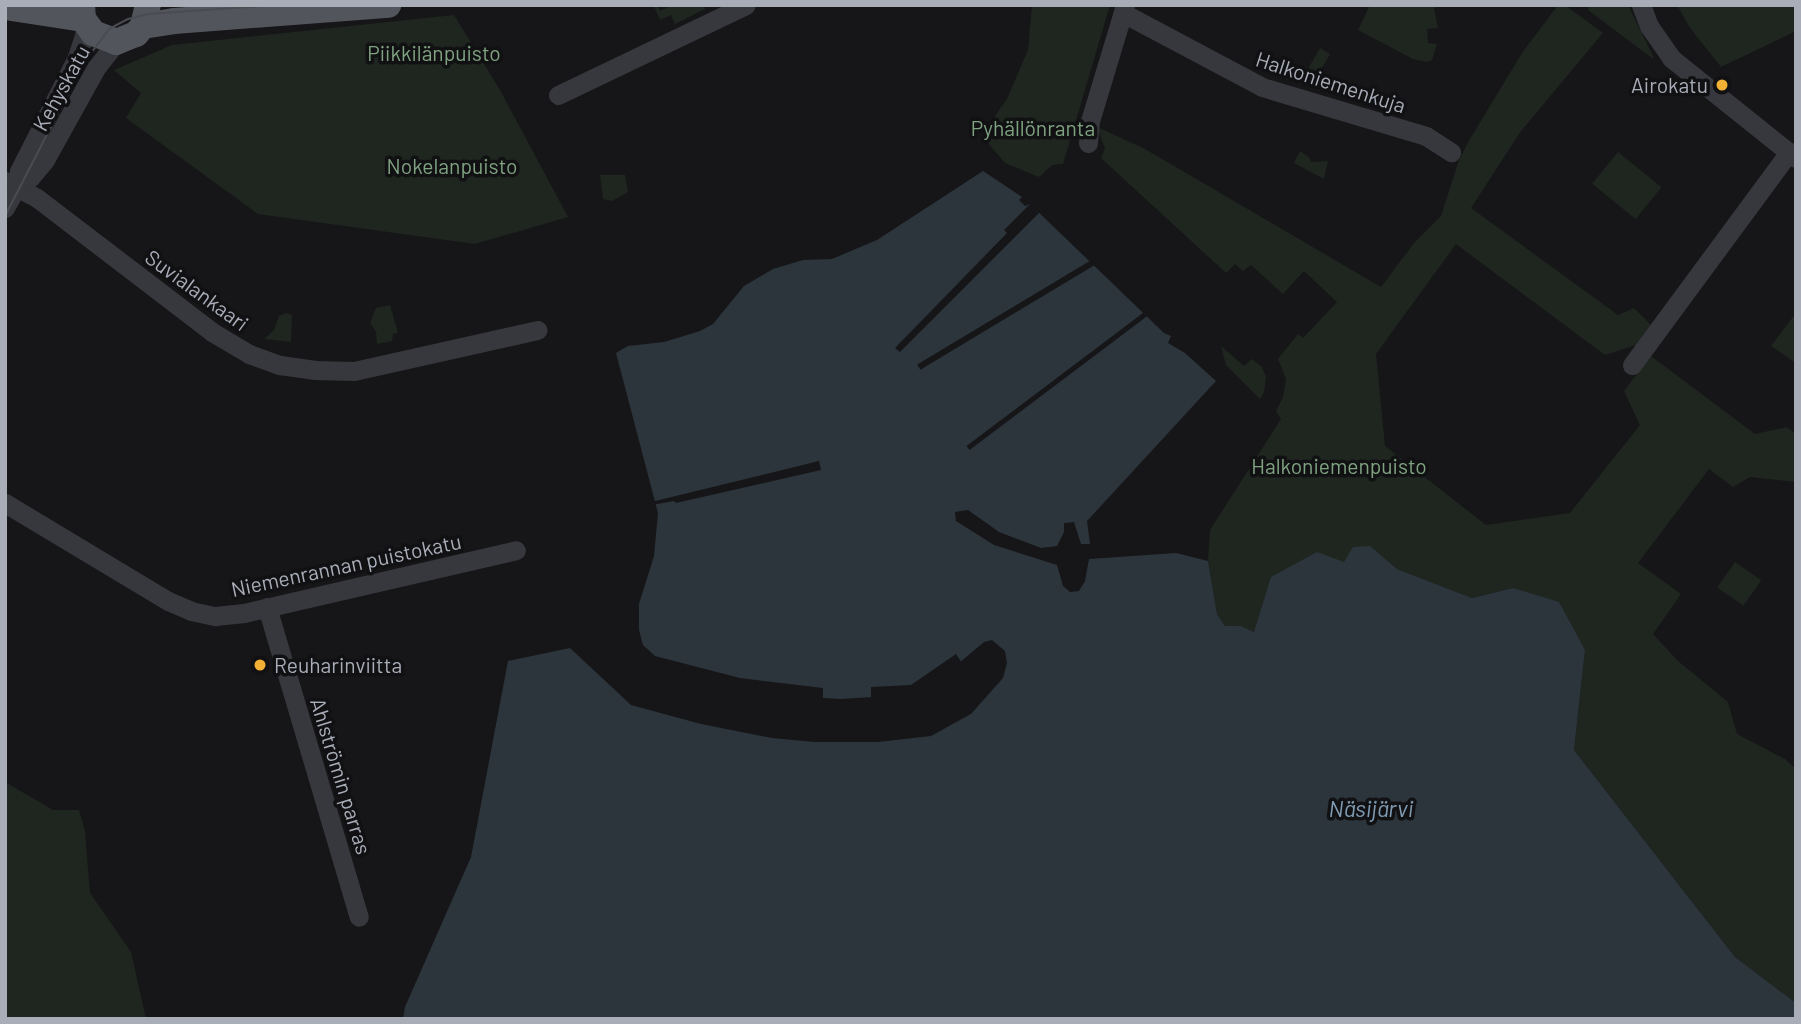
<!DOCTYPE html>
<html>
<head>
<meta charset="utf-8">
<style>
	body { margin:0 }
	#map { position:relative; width:1801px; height:1024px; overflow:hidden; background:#161618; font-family:Barlow,sans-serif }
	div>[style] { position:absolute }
	.green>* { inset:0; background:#1e261f; transform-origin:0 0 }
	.water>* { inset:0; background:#2c353c }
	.pier>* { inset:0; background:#161618; transform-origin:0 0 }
	.minor>* { height:19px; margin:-9.5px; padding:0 9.5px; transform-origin:9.5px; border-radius:9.5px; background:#37383d }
	.major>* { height:26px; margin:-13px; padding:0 13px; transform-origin:13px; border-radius:13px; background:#53555c }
	.tram>* { height:2px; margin:-1px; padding:0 1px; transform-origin:1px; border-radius:1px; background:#4a4c52 }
	.dots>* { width:19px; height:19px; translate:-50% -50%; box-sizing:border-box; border:4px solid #111113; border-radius:50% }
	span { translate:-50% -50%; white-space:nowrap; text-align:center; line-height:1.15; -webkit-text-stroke:7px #111113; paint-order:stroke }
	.park-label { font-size:21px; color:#7fa381 }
	.street-label { font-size:21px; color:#a8adb8 }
	.poi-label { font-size:21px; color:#a8adb8 }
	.right { translate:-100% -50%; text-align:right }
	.left { translate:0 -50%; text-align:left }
	.water-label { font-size:23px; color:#7f9bb3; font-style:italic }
	.frame { position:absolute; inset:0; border:7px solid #a8adb8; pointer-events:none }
</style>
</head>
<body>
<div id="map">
	<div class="green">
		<div style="clip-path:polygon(657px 5px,660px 11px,673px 5px,703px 5px,705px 9px,675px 24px,671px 15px,660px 20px,654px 6px)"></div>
		<div style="clip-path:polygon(1032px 5px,1110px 5px,1063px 164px,1052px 165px,1039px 177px,1005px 163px,988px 143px,995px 116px,1007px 99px,1028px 50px)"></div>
		<div style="clip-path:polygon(1370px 5px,1437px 5px,1434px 9px,1438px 28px,1427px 29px,1428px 43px,1437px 44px,1432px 60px,1426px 62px,1413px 59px,1358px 30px)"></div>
		<div style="clip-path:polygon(1558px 5px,1565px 5px,1603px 33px,1521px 131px,1471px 208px,1618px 315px,1634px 308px,1651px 325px,1636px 345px,1605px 355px,1456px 244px,1376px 354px,1385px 446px,1486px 525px,1570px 513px,1640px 425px,1624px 391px,1651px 356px,1755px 434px,1787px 427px,1796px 434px,1796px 482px,1750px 477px,1733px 487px,1709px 469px,1638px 563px,1681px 594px,1653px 634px,1678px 661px,1728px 702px,1737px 734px,1785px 759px,1796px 769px,1796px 1003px,1735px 957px,1574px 750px,1585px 650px,1513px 588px,1472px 598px,1397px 569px,1369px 546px,1254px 632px,1241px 626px,1225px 626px,1217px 614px,1208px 561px,1210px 530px,1281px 419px,1276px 411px,1283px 397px,1286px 379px,1278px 359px,1298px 334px,1303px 338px,1337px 302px,1304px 271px,1283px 294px,1251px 265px,1243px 271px,1235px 264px,1226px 273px,1101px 158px,1105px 149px,1097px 127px,1145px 149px,1381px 287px,1414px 243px,1441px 216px,1459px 160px,1470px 139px,1522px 53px)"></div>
		<div style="clip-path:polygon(1628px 5px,1653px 56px,1653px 59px,1588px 10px,1589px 5px)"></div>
		<div style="clip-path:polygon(1677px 5px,1796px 5px,1796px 31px,1721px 67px,1690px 28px)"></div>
		<div style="clip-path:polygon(454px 15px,500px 90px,568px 217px,475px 244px,258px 214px,126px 118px,141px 93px,114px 70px,172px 45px)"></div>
		<div style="clip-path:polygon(1320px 48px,1330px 54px,1311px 87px,1261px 71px,1264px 65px,1274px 70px,1281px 61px,1305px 74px)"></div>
		<div style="clip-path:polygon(1300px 151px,1309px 157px,1311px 162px,1328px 161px,1324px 179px,1294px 163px)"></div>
		<div style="left:1618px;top:152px;width:56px;height:41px;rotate:39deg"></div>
		<div style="clip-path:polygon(600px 175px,625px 175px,628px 192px,612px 201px,603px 199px)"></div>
		<div style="clip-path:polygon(390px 305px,398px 333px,393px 334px,392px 341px,377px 344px,376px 332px,370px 323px,376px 308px)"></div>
		<div style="clip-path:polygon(286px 313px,292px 315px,291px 342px,264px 339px,274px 330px,279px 316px)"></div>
		<div style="clip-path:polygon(1796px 313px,1796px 363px,1771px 346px)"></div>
		<div style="clip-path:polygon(1221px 346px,1244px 366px,1252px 359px,1262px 367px,1266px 377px,1264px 392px,1260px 399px,1226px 365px)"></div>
		<div style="left:1735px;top:562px;width:32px;height:31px;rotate:35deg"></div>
		<div style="clip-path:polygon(5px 782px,53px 810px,79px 810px,85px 831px,90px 893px,131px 952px,146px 1019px,5px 1019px)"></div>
	</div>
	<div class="water">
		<div style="clip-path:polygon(983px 171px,1022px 197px,1019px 200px,1025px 206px,1030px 204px,1164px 333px,1171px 336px,1168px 343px,1185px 353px,1216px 381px,1087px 521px,1090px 544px,1081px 544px,1074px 522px,1064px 523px,1064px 532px,1057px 546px,1041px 548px,999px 532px,968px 510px,955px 512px,956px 521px,994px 545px,1057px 565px,1063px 586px,1070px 592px,1079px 591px,1085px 581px,1089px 559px,1176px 553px,1208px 561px,1217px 614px,1225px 626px,1241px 626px,1254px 632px,1271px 577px,1317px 552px,1344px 562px,1353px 547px,1370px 546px,1397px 569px,1472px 598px,1513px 588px,1559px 602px,1585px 650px,1574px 750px,1735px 957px,1796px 1003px,1796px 1019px,403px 1019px,405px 1007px,471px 857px,508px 661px,570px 648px,631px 705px,701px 724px,772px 738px,814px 742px,878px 742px,931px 736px,971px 714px,1003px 678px,1007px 663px,1005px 651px,992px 640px,984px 642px,939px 680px,905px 695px,841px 699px,823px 698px,823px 688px,740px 678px,655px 656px,643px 645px,639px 630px,639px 604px,654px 556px,658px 513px,616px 353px,628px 346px,664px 342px,700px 331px,713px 324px,744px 286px,773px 269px,803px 260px,832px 259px,877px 240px)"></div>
	</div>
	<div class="pier">
		<div style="clip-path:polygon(1031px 203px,1040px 212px,900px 352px,895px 348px,1007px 233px,1004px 230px)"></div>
		<div style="left:1093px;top:259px;width:6px;height:205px;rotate:59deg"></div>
		<div style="left:1147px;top:310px;width:5px;height:226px;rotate:53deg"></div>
		<div style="clip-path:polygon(819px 461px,821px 470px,676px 503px,674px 501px,652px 505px,651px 502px)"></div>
		<div style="clip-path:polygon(956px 654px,964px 666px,925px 692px,906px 699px,871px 701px,871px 687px,911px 685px)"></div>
	</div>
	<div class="minor">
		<div style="left:1641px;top:5px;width:22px;rotate:69deg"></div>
		<div style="left:1649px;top:26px;width:39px;rotate:55deg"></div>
		<div style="left:1671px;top:58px;width:160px;rotate:38.7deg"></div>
		<div style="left:1123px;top:13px;width:157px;rotate:28deg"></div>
		<div style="left:1262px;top:87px;width:171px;rotate:16.6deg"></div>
		<div style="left:1426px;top:136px;width:30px;rotate:33deg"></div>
		<div style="left:558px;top:95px;width:208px;rotate:-25.6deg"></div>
		<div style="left:1088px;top:143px;width:22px;rotate:-85deg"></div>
		<div style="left:1090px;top:121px;width:121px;rotate:-73.2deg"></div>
		<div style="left:5px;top:181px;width:36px;rotate:28deg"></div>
		<div style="left:37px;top:198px;width:220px;rotate:37.4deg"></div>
		<div style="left:212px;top:332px;width:43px;rotate:30.7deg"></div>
		<div style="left:249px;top:354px;width:33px;rotate:20deg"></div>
		<div style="left:280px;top:365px;width:34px;rotate:8deg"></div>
		<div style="left:314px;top:370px;width:40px;rotate:1.4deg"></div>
		<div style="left:354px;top:371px;width:188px;rotate:-12.6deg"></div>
		<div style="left:17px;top:186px;width:15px;rotate:-32deg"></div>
		<div style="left:30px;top:178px;width:23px;rotate:-50deg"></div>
		<div style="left:45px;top:160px;width:105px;rotate:-61deg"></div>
		<div style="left:96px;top:68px;width:33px;rotate:-52deg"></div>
		<div style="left:5px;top:208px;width:25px;rotate:-61deg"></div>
		<div style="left:17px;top:186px;width:15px;rotate:-82deg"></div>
		<div style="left:19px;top:171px;width:128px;rotate:-63deg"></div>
		<div style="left:77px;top:57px;width:32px;rotate:-72deg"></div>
		<div style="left:1632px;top:365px;width:265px;rotate:-53.6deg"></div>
		<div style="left:5px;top:503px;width:190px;rotate:31deg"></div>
		<div style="left:168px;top:601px;width:25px;rotate:23deg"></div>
		<div style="left:191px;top:611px;width:25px;rotate:12deg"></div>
		<div style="left:215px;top:616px;width:29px;rotate:-6deg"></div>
		<div style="left:244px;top:613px;width:279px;rotate:-13deg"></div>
		<div style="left:267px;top:607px;width:323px;rotate:73.5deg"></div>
	</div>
	<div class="major">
		<div style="left:82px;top:5px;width:14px;rotate:86deg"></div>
		<div style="left:83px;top:19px;width:17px;rotate:54deg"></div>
		<div style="left:93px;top:33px;width:25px;rotate:21deg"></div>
		<div style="left:116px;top:42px;width:22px;rotate:-22deg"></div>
		<div style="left:136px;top:34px;width:11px;rotate:-49deg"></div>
		<div style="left:143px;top:26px;width:22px;rotate:-77deg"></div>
		<div style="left:5px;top:7px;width:79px;rotate:8.7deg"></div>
		<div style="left:143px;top:26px;width:31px;rotate:-9deg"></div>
		<div style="left:174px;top:21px;width:215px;rotate:-4.3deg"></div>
	</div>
	<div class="tram">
		<div style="left:5px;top:216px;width:174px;rotate:-62.7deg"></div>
		<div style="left:85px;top:61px;width:40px;rotate:-53deg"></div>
		<div style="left:109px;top:29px;width:21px;rotate:-28deg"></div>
		<div style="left:128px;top:19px;width:21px;rotate:-14deg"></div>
		<div style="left:148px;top:14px;width:128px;rotate:-4deg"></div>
	</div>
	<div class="dots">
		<div style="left:1722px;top:85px;background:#f2b134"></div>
		<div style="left:260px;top:665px;background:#f2b134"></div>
	</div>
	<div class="park-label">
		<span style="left:434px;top:53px">Piikkilänpuisto</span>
		<span style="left:1033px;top:128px">Pyhällönranta</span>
		<span style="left:452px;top:166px">Nokelanpuisto</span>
		<span style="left:1339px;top:466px">Halkoniemenpuisto</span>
	</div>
	<div class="street-label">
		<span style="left:1331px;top:82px;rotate:18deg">Halkoniemenkuja</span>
		<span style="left:61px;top:88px;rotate:-61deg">Kehyskatu</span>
		<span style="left:197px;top:290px;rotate:36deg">Suvialankaari</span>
		<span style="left:346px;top:565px;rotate:-12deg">Niemenrannan puistokatu</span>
		<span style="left:341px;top:776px;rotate:73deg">Ahlströmin parras</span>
	</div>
	<div class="poi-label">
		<span class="right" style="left:1708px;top:85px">Airokatu</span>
		<span class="left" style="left:274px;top:665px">Reuharinviitta</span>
	</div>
	<div class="water-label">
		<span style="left:1371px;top:808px">Näsijärvi</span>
	</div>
	<div class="frame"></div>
</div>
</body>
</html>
